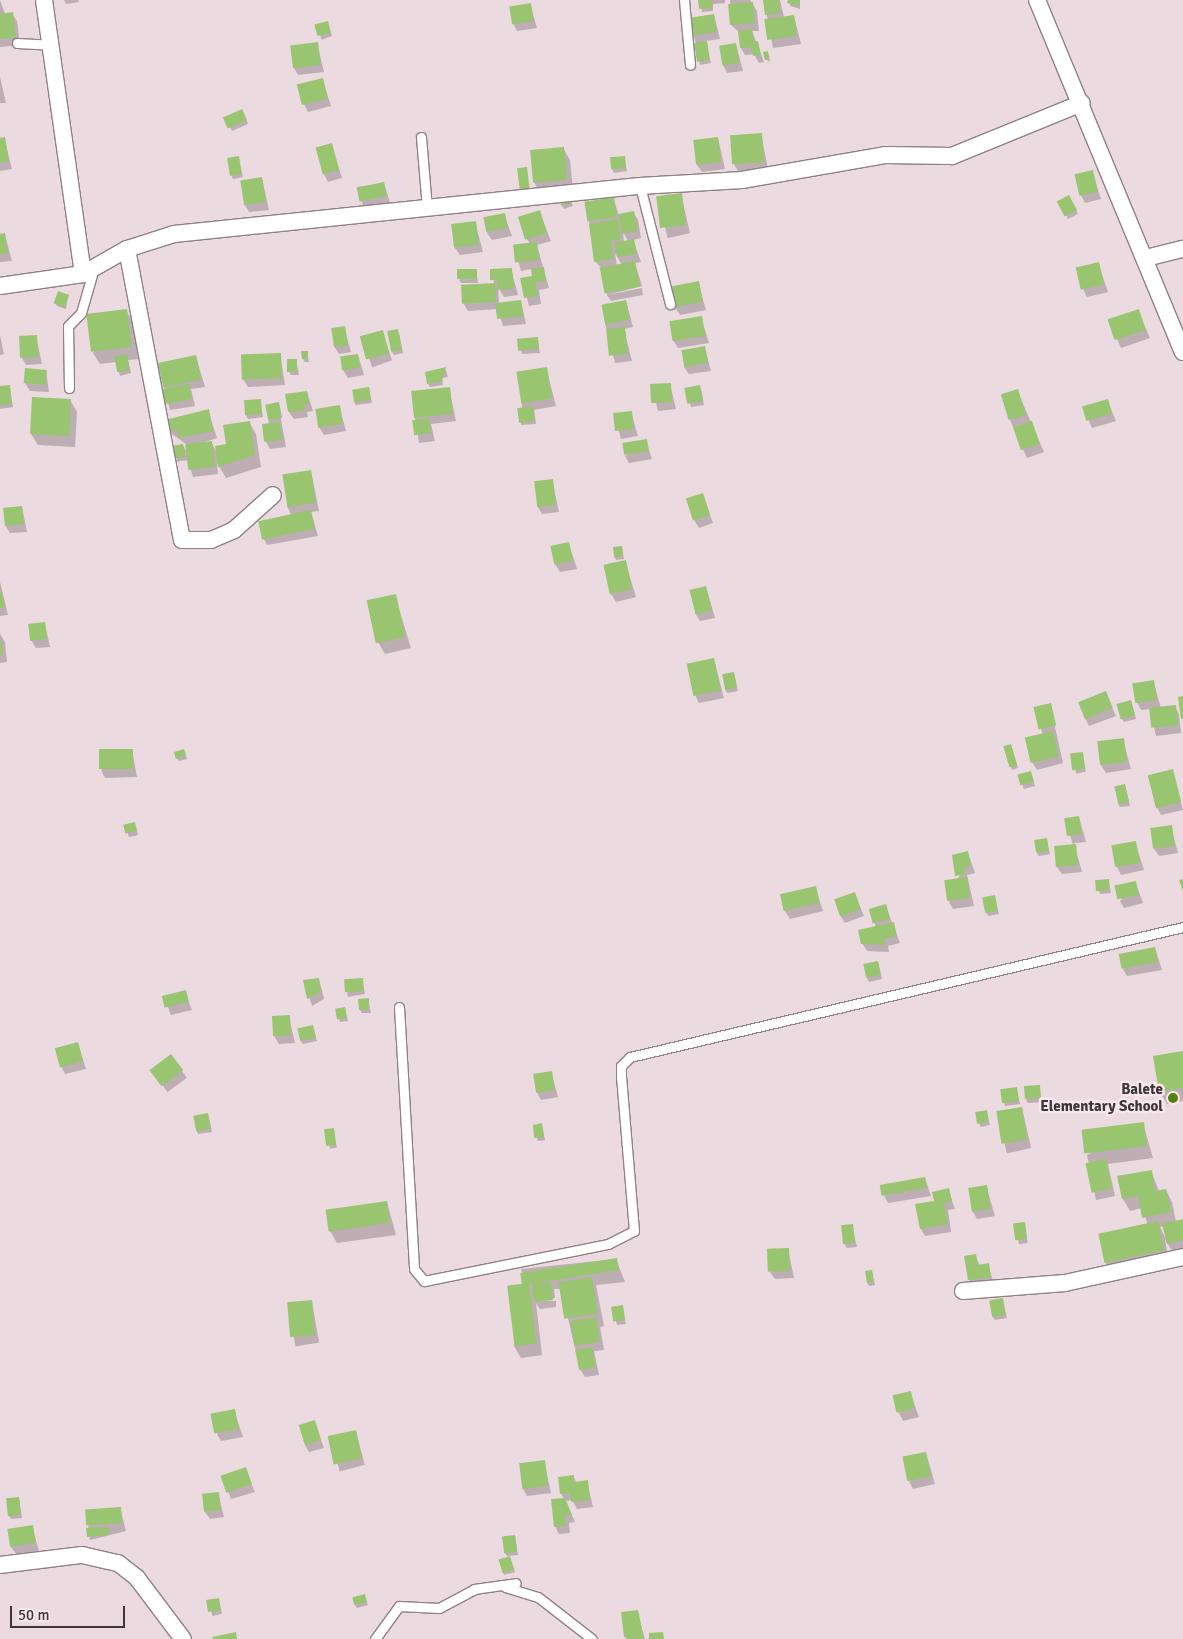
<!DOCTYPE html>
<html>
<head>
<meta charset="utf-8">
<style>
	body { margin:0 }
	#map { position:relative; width:1183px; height:1639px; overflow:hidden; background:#ebdadf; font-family:Signika,sans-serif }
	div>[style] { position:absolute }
	.shadow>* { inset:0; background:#0003; transform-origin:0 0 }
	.building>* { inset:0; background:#99c470; transform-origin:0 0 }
	.roads { filter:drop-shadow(1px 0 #918185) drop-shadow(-1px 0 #918185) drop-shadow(0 1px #918185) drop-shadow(0 -1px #918185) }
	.lane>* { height:9px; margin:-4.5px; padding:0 4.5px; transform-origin:4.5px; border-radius:4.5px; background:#fff }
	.street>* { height:16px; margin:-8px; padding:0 8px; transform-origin:8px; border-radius:8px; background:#fff }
	.dots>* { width:14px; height:14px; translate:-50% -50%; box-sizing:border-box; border:2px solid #f9e7ec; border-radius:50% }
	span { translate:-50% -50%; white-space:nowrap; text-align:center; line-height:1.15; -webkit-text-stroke:5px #f9e7ec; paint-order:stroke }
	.poi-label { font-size:15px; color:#3e3739; font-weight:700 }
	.right { translate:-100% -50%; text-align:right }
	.scale { position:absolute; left:10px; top:1606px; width:115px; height:22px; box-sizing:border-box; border:2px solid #3e3739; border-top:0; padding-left:6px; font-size:15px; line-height:18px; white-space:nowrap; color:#3e3739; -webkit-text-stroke:4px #f9e7ec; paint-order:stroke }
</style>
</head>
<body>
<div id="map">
	<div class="shadow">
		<div style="clip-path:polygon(0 0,5px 14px,12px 14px,17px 21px,20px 45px,0 47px)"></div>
		<div style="clip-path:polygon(64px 0,78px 0,79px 2px,66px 4px)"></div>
		<div style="clip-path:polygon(700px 0,725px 0,725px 3px,713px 4px,713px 11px,702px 12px)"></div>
		<div style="clip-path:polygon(730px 0,750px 0,757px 11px,759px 31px,752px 31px,764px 62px,759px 63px,754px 54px,745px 55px,741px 48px,740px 33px,732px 26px)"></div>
		<div style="clip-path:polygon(764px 0,780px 0,784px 17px,794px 16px,801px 44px,773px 48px)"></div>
		<div style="clip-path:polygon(789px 0,800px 0,800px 9px,790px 6px)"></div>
		<div style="clip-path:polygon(530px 4px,537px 28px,517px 31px,513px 23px)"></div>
		<div style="clip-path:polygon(714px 15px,720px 39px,705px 41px,711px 63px,700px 65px,694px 35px)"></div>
		<div style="left:327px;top:22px;width:15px;height:11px;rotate:70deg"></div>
		<div style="clip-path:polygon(317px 43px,324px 72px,298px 75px,294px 68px)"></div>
		<div style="clip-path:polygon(736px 44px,743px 71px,727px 73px,723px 65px)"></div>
		<div style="clip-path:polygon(767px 52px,769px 56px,770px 62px,766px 59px)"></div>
		<div style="clip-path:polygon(0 77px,6px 103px,0 103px)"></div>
		<div style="clip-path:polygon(322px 79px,331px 106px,308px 112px,304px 104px)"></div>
		<div style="clip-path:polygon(244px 114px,248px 124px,232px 131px,225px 118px)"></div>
		<div style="clip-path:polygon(761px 134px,768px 169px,738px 171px,733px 163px)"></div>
		<div style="clip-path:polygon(4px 138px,12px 169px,0 171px,0 139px)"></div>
		<div style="clip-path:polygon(718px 138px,725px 169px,702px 172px,697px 165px)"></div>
		<div style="clip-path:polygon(331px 144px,342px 178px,328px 182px,324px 174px)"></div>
		<div style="clip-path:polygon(563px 148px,570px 160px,573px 191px,541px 194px,534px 182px)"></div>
		<div style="clip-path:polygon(238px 158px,243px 177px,233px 179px,231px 175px)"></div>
		<div style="clip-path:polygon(624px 158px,627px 171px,614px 173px,612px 169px)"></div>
		<div style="clip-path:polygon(1092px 172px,1101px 199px,1085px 203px,1081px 195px)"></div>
		<div style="clip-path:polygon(262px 178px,269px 210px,249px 212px,245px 205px)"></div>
		<div style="clip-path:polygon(384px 183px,390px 203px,364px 208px,357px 187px)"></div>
		<div style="left:681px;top:194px;width:40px;height:23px;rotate:77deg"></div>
		<div style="left:1069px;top:197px;width:19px;height:11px;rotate:62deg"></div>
		<div style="clip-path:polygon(evenodd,613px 198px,619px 215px,633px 212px,638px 220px,641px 238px,633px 240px,641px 262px,635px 263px,642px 286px,607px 295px,602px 269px,595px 261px,586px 202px,613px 198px,623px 232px,628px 241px,624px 242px,623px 232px,613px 198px,615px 253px,622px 265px,617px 266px,615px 253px)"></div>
		<div style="clip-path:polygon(571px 201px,573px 206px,564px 209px,562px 206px)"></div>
		<div style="clip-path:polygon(539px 211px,551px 241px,537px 245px,549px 288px,539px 290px,541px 304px,529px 306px,522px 279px,533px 277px,532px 269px,521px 271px,514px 246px,530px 244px,527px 239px)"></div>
		<div style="clip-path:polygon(504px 214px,512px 236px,492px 240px,487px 233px)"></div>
		<div style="clip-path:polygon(475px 222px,483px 252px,460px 255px,455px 248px)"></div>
		<div style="clip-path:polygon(5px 235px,12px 261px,0 262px,0 236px)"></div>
		<div style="clip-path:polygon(1098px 263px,1108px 292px,1087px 297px,1083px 289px)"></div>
		<div style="clip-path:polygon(511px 269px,518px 295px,504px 297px,498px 287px,499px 303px,521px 301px,526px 324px,503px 326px,498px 309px,468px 311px,464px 304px,494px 284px,492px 270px)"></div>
		<div style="clip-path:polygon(476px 270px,478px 283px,461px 283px,459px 280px)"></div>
		<div style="clip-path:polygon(698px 283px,706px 310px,680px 315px,675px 307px)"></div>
		<div style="clip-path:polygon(642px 288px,643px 295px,611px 301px,607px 295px)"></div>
		<div style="clip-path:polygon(68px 296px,66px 309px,57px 306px,55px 303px)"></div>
		<div style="clip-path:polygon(626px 301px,633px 327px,624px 329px,632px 361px,615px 363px,605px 323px)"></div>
		<div style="clip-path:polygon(126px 310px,133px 322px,138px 359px,128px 360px,131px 373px,120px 376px,116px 362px,100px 364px,93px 353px)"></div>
		<div style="clip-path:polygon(1138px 311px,1150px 338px,1121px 348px,1109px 321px)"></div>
		<div style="clip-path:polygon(701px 317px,709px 343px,678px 348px,673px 340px)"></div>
		<div style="clip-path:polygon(344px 327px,351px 352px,339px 354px,334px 346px)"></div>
		<div style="left:382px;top:331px;width:31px;height:21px;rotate:71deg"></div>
		<div style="clip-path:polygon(399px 333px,403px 353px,394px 355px,392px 352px)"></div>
		<div style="clip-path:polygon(0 335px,4px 354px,0 355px)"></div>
		<div style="clip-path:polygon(36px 336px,42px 364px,26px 365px,22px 358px)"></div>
		<div style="clip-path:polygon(537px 338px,540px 353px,522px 354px,519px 340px)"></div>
		<div style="clip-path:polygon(705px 348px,711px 371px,689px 374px,684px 367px)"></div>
		<div style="clip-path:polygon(307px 352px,309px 362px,305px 362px,303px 359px)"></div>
		<div style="clip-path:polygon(280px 354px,285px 385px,248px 387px,243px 379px)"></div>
		<div style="clip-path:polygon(358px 355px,364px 375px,348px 378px,343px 370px)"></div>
		<div style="clip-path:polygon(196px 357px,205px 387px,191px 389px,195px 406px,170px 410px,164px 386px)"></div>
		<div style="clip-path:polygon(296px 360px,299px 375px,291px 375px,289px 372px)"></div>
		<div style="clip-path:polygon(445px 368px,448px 377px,442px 378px,443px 385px,430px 387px,428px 383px)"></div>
		<div style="clip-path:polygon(546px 368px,556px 406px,534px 410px,536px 424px,521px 425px,522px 403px)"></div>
		<div style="clip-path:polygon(46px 371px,49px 392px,30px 391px,25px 383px)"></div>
		<div style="clip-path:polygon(670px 384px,676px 409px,658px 411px,652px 386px)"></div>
		<div style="clip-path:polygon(9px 387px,13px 407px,0 409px,0 424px,0 388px)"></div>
		<div style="clip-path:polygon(369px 388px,372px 403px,356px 405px,354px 401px)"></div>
		<div style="clip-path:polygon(449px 388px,456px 421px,431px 424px,435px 441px,419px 443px,415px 417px)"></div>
		<div style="clip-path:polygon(686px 389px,701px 389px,704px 405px,691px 407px)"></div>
		<div style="clip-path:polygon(1017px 390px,1044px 452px,1027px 458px,1010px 420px)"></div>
		<div style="clip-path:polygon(307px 392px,313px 411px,307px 412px,308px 417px,294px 419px,289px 412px)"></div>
		<div style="clip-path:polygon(70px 400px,77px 412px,75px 447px,38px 445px,31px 434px)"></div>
		<div style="clip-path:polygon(1107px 400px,1116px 421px,1092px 428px,1083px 407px)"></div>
		<div style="clip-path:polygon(260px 401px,263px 417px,248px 419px,246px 415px)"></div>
		<div style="clip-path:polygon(278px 403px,286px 447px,270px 449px,266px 442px,269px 419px)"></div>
		<div style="clip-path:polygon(339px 406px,346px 431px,324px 435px,319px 427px)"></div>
		<div style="clip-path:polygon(208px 410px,217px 438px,202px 443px,211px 442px,217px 453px,249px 422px,256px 434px,261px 467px,226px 478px,217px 463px,218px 474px,193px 477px,188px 460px,175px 462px,183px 445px,187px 453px,186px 444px,169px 432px)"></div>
		<div style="clip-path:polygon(631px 412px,638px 436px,621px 439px,614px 414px)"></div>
		<div style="clip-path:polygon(646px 441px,652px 459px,629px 463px,625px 456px)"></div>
		<div style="clip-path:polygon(311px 471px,319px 511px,311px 512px,318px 536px,267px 545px,263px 537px,291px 514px,287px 506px)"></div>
		<div style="clip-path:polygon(552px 480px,559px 512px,542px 514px,538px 507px)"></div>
		<div style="clip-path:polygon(702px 494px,713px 523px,699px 528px,694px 520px)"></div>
		<div style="clip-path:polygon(22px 507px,27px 532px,10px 533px,5px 525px)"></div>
		<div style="clip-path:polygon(569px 544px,577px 569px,560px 572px,555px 564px)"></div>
		<div style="clip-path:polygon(622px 548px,624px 559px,616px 560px,614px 556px)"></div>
		<div style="clip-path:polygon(625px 561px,636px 597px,616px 602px,611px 594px)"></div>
		<div style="clip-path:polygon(0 582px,8px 615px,0 616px)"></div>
		<div style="clip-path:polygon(706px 587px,715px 618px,700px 621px,695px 613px)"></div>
		<div style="clip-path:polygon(395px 596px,411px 648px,385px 654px,378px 642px)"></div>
		<div style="clip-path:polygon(45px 624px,50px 647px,36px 648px,31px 640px)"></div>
		<div style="clip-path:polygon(0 634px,5px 642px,7px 662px,0 663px)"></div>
		<div style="clip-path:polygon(714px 660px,724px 698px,699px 703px,695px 695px)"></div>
		<div style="clip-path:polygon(734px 674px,738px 691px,727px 693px,725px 689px)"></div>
		<div style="clip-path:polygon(1153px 681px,1161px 708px,1175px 707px,1179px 714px,1181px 733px,1156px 736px,1150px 709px,1141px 710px,1137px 702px)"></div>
		<div style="clip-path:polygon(1105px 692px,1116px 716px,1089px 726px,1085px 718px)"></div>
		<div style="clip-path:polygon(1131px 701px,1136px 719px,1124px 722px,1122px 719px)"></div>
		<div style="clip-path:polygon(1050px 704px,1063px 763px,1037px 770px,1032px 762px,1043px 735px,1034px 708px)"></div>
		<div style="clip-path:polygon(1123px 740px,1131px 769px,1106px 773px,1101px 765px)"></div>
		<div style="clip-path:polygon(1004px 747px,1012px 748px,1018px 768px,1012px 770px)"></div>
		<div style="clip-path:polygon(132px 750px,137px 777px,105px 778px,101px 770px)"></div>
		<div style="clip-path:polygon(185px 754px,187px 759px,179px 761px,177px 758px)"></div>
		<div style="left:1082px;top:754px;width:18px;height:10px;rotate:77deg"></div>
		<div style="clip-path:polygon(1172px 771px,1183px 810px,1161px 815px,1157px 807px)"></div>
		<div style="clip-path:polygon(1031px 772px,1035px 786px,1024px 789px,1019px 776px)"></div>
		<div style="clip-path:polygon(1125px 786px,1130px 806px,1120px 807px,1118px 804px)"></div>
		<div style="clip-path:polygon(1079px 817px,1086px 842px,1074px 843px,1082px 872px,1062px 874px,1057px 867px,1073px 845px,1065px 819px)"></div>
		<div style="clip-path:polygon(125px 826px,136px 827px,138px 835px,129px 837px)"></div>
		<div style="clip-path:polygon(1171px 827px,1178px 853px,1159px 856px,1154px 849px)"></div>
		<div style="clip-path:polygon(1046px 840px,1050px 854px,1039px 856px,1037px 853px)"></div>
		<div style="clip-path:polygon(1135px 842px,1144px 870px,1121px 875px,1117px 867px)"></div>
		<div style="clip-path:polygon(968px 853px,975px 873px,967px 875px,974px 906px,953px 909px,949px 902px)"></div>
		<div style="clip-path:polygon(1108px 880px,1111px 893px,1100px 894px,1097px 881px)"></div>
		<div style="clip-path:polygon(1135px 882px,1143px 903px,1124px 908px,1120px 901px)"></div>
		<div style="clip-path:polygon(815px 887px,823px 911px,790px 919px,785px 911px)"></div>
		<div style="clip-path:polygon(854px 893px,864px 916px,845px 923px,840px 915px)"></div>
		<div style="clip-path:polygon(994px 896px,999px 914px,988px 916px,987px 913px)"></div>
		<div style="clip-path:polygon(885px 905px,900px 943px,888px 946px,889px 952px,867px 951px,862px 943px,876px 927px,870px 910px)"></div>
		<div style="clip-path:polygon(1155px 948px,1162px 970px,1127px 976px,1123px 969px)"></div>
		<div style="clip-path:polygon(878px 962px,882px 979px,869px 982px,867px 978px)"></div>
		<div style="clip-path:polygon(319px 979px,324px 999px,312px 1006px,304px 981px)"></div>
		<div style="clip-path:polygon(362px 980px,365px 994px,348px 997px,347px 993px)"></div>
		<div style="clip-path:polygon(185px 992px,192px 1010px,171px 1015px,164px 997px)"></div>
		<div style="clip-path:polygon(368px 999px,371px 1013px,362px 1013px,360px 1010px)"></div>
		<div style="clip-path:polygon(345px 1008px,348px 1021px,340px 1022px,336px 1010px)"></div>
		<div style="clip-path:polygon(289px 1017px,295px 1043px,279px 1044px,274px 1036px)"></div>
		<div style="clip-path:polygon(313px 1026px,317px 1041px,303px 1044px,301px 1041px)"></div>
		<div style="clip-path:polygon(78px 1044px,86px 1069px,65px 1074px,61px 1066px)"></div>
		<div style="clip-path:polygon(1183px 1052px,1183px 1101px,1167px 1104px,1160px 1092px)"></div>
		<div style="left:171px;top:1056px;width:27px;height:24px;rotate:54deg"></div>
		<div style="clip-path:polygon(551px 1072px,558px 1097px,541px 1100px,537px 1092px)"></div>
		<div style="clip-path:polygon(1039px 1086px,1042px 1102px,1028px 1103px,1026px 1100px)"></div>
		<div style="clip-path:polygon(1016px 1088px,1020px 1104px,1005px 1106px,1001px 1090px)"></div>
		<div style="left:1022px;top:1108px;width:41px;height:25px;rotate:77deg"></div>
		<div style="clip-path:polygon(986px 1111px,990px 1125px,981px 1127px,979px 1124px)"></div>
		<div style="clip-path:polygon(208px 1114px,212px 1132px,198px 1134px,197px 1131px)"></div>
		<div style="clip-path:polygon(1143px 1123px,1153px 1158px,1108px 1164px,1115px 1196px,1096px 1200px,1087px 1155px)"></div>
		<div style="clip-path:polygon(542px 1125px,545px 1140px,538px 1141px,534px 1126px)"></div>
		<div style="left:333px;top:1129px;width:19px;height:7px;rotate:78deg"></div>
		<div style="clip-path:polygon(evenodd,1151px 1171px,1159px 1191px,1166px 1190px,1172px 1202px,1176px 1222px,1183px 1221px,1183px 1249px,1172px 1251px,1165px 1239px,1169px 1262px,1112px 1274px,1105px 1262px,1148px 1225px,1142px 1208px,1130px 1211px,1123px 1199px,1151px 1171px,1164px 1226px,1166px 1239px,1160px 1227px,1164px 1226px)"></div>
		<div style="clip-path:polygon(925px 1178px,931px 1196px,888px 1203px,884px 1196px)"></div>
		<div style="clip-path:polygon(986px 1186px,995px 1216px,977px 1219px,973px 1212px)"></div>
		<div style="clip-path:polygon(948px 1190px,955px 1209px,948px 1210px,951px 1232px,925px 1236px,921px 1229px)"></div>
		<div style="clip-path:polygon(387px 1202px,396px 1235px,337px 1243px,330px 1231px)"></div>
		<div style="left:1024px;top:1223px;width:20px;height:9px;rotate:79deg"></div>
		<div style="clip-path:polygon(852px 1226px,857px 1247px,847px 1248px,845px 1245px)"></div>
		<div style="clip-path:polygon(788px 1249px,794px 1278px,775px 1279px,770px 1272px)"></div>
		<div style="clip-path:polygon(975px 1255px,980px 1266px,988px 1265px,994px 1284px,973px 1287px,969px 1279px)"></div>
		<div style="clip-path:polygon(616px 1259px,625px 1282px,596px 1285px,604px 1326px,600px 1327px,604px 1350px,594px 1351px,599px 1375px,585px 1377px,580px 1369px,561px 1289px,554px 1289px,555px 1298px,537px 1301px,556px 1301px,556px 1307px,540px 1309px,536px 1303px,542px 1355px,521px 1358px,514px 1346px,525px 1285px,521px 1269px)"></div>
		<div style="clip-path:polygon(872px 1272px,875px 1285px,869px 1286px,867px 1282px)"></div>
		<div style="clip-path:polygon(1002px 1300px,1007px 1318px,995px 1320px,993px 1317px)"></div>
		<div style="left:312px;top:1302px;width:41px;height:24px;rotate:80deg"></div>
		<div style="clip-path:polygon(622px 1307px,626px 1324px,617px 1325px,612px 1308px)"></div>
		<div style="clip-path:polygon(910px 1393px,919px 1417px,903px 1421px,899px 1413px)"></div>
		<div style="clip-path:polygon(234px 1411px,243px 1437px,221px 1441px,217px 1434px)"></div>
		<div style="clip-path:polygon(314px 1421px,324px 1448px,309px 1452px,305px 1445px)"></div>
		<div style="left:356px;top:1432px;width:34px;height:26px;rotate:75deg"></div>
		<div style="clip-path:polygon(926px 1453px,935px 1484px,913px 1489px,909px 1481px)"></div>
		<div style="clip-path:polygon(544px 1461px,551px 1493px,527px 1496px,523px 1489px)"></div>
		<div style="clip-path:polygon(245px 1469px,255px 1492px,231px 1499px,222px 1476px)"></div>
		<div style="clip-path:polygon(573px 1476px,577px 1483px,587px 1481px,593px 1507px,577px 1509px,572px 1500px,565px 1501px,575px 1522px,569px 1523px,570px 1533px,559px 1534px,555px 1526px,564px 1499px,561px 1493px)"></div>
		<div style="clip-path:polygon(218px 1493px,224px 1517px,210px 1519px,205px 1512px)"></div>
		<div style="clip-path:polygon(19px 1498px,22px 1518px,11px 1519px,9px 1515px)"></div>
		<div style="clip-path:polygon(120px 1508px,126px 1531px,90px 1540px,88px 1526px)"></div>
		<div style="clip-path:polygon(32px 1527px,39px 1551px,16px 1554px,11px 1547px)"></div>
		<div style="clip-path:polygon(515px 1536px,518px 1555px,507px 1556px,505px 1553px)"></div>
		<div style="clip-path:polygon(510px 1558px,515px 1572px,504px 1575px,499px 1560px)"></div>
		<div style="clip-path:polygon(364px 1595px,368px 1605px,357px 1608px,355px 1605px)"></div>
		<div style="left:218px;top:1599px;width:15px;height:10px;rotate:74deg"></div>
		<div style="clip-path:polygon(637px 1611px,645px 1639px,626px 1639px,625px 1636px)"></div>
	</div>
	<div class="building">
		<div style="clip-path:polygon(698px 0,712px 0,712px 8px,699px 9px)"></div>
		<div style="clip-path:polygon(763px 0,779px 0,780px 13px,765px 15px)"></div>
		<div style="clip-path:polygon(788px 0,800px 0,798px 6px,787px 3px)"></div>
		<div style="left:753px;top:2px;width:21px;height:25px;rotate:85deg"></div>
		<div style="left:531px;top:3px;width:18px;height:22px;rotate:81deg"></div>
		<div style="clip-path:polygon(13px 12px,16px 38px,0 39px,0 14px)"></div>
		<div style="left:714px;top:14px;width:18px;height:24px;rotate:81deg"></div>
		<div style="left:794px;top:15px;width:21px;height:30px;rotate:82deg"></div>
		<div style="left:328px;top:21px;width:12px;height:14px;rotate:76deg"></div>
		<div style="clip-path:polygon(752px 29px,754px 42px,758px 41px,761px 55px,753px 56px,751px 47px,740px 48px,738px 31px)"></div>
		<div style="left:707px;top:41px;width:19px;height:13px;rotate:81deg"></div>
		<div style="left:318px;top:42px;width:23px;height:28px;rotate:83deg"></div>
		<div style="left:736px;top:43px;width:20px;height:17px;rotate:81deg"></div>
		<div style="clip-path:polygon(768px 51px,769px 59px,765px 60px,763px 52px)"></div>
		<div style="left:323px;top:78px;width:21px;height:27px;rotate:76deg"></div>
		<div style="left:242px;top:109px;width:12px;height:21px;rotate:66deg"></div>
		<div style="left:762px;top:133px;width:29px;height:32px;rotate:86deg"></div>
		<div style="clip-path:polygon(5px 137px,9px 161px,0 163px,0 138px)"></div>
		<div style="left:718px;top:137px;width:25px;height:25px;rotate:83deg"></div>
		<div style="left:332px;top:143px;width:28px;height:17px;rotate:75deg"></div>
		<div style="left:564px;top:147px;width:33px;height:34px;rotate:85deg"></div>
		<div style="left:239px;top:156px;width:18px;height:12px;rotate:81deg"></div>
		<div style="left:625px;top:156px;width:12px;height:15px;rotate:85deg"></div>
		<div style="left:527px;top:167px;width:26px;height:10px;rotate:83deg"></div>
		<div style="left:1093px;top:170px;width:22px;height:19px;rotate:77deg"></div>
		<div style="left:262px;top:177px;width:25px;height:22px;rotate:81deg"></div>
		<div style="left:384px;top:182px;width:14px;height:28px;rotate:78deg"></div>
		<div style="left:682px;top:193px;width:32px;height:26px;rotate:83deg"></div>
		<div style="left:1069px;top:195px;width:17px;height:14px;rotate:62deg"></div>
		<div style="left:570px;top:196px;width:7px;height:11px;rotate:74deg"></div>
		<div style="left:614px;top:197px;width:20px;height:30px;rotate:81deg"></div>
		<div style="left:540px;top:210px;width:24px;height:23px;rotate:73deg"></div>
		<div style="left:634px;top:211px;width:20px;height:16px;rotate:79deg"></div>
		<div style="left:505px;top:213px;width:15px;height:22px;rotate:79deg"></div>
		<div style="clip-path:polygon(618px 219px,621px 239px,611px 241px,613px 259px,594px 262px,589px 224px)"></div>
		<div style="left:476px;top:221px;width:24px;height:25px;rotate:83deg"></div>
		<div style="clip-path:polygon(5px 233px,8px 253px,0 254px,0 234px)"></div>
		<div style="left:634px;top:239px;width:15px;height:20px;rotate:79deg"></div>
		<div style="left:537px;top:242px;width:18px;height:24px;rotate:84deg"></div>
		<div style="left:635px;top:261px;width:26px;height:36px;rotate:79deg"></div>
		<div style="left:1099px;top:262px;width:23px;height:24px;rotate:77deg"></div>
		<div style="clip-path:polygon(544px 267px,546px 281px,535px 282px,538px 296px,524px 298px,520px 278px,532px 276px,531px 269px)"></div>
		<div style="clip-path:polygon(512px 268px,514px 288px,498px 290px,497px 280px,490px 280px,490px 269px)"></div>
		<div style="left:477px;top:269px;width:10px;height:20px;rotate:90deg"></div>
		<div style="left:699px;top:281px;width:21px;height:30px;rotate:79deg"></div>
		<div style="left:495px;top:283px;width:19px;height:34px;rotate:87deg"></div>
		<div style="left:58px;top:291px;width:12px;height:13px;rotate:20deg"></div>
		<div style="left:521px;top:300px;width:16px;height:26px;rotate:83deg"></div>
		<div style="left:626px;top:300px;width:20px;height:25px;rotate:79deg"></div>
		<div style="left:127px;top:309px;width:38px;height:41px;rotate:83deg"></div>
		<div style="left:1139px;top:309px;width:22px;height:33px;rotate:72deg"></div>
		<div style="left:702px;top:316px;width:20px;height:33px;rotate:81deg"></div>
		<div style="left:345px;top:326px;width:19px;height:14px;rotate:81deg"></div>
		<div style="left:625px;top:327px;width:27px;height:19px;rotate:84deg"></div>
		<div style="left:398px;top:329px;width:21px;height:11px;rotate:79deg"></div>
		<div style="left:383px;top:330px;width:24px;height:24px;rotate:75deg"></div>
		<div style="left:37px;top:335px;width:22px;height:18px;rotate:87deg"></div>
		<div style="left:538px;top:337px;width:12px;height:21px;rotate:85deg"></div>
		<div style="left:705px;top:346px;width:17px;height:24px;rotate:80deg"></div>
		<div style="clip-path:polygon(301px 351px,308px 351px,308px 359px,302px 359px)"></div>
		<div style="left:281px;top:353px;width:25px;height:40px;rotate:88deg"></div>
		<div style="left:127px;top:354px;width:16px;height:13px;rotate:79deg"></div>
		<div style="left:358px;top:354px;width:14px;height:18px;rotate:82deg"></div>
		<div style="left:196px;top:355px;width:25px;height:39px;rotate:78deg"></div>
		<div style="left:287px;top:359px;width:10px;height:13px"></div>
		<div style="clip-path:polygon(446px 367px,442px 381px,427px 384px,425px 372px)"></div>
		<div style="left:547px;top:367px;width:32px;height:31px;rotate:81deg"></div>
		<div style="left:25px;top:368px;width:22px;height:15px;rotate:5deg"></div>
		<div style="left:671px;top:383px;width:19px;height:21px;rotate:87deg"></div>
		<div style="left:189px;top:384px;width:15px;height:27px;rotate:79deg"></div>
		<div style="clip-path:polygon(10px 385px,12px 404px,0 405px,0 386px)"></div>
		<div style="left:700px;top:385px;width:16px;height:16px;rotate:79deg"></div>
		<div style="left:369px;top:387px;width:13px;height:17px;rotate:81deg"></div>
		<div style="left:450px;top:387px;width:27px;height:39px;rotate:84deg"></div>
		<div style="left:1018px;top:389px;width:27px;height:18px;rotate:73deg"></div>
		<div style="clip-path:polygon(307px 391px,309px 404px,304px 405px,305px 410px,288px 412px,285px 394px)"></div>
		<div style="left:32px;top:397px;width:39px;height:37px;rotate:3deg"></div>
		<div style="left:261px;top:399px;width:15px;height:17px;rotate:86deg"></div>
		<div style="left:1108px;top:399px;width:15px;height:27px;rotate:74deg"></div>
		<div style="left:279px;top:402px;width:16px;height:14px;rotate:79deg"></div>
		<div style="left:340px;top:405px;width:19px;height:25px;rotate:81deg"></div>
		<div style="left:533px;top:406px;width:15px;height:16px;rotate:82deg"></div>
		<div style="clip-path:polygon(209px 409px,213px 431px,179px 438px,177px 430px,168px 432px,165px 420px)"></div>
		<div style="left:632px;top:411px;width:18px;height:19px;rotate:84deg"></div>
		<div style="left:429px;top:418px;width:15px;height:17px;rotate:82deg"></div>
		<div style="clip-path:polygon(250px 421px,255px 455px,218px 467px,215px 446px,226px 444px,223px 425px)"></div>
		<div style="left:1032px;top:421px;width:24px;height:20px;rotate:71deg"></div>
		<div style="left:280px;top:422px;width:18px;height:18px;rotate:84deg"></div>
		<div style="left:647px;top:439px;width:12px;height:25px;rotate:81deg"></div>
		<div style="left:212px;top:441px;width:26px;height:27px;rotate:83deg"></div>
		<div style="left:183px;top:444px;width:13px;height:12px;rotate:81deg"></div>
		<div style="left:311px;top:470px;width:33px;height:29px;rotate:81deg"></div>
		<div style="left:553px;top:479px;width:26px;height:19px;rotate:83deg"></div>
		<div style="left:703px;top:493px;width:23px;height:18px;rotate:72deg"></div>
		<div style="left:22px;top:506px;width:18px;height:19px;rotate:84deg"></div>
		<div style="left:311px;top:510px;width:19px;height:54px;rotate:78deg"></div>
		<div style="left:569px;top:542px;width:19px;height:19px;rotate:78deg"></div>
		<div style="left:622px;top:546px;width:10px;height:9px;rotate:84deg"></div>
		<div style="left:626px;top:560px;width:30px;height:23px;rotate:78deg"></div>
		<div style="left:706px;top:586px;width:25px;height:17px;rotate:76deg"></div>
		<div style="clip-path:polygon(0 587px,5px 607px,0 608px)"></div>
		<div style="left:396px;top:594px;width:44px;height:30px;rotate:78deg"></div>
		<div style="left:45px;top:622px;width:17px;height:17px;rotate:83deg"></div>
		<div style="clip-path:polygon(0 634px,3px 654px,0 655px)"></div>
		<div style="left:714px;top:658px;width:33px;height:28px;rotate:78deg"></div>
		<div style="left:734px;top:672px;width:16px;height:12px;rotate:79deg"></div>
		<div style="left:1154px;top:680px;width:20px;height:22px;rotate:81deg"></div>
		<div style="left:1106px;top:691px;width:18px;height:30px;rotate:68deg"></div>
		<div style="clip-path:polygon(1183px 696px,1183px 719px,1181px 719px,1178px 697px)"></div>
		<div style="left:1131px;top:700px;width:16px;height:15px;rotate:75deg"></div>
		<div style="left:1051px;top:703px;width:23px;height:18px;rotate:77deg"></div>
		<div style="left:1176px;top:705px;width:20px;height:27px;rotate:84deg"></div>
		<div style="left:1053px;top:731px;width:26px;height:29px;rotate:77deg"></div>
		<div style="left:1124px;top:738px;width:24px;height:27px;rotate:83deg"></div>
		<div style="left:1011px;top:744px;width:22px;height:8px;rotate:74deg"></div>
		<div style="left:133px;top:749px;width:20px;height:34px;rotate:90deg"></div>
		<div style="clip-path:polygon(184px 749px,186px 755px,176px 759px,174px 752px)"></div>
		<div style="left:1083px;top:752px;width:17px;height:13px;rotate:83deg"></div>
		<div style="left:1173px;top:769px;width:34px;height:26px;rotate:76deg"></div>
		<div style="left:1031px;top:771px;width:11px;height:14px;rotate:75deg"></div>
		<div style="left:1125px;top:784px;width:18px;height:11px;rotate:77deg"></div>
		<div style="left:1079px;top:816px;width:18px;height:15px;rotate:81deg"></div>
		<div style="left:135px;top:822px;width:9px;height:12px;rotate:77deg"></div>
		<div style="left:1172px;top:825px;width:21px;height:22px;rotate:82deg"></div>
		<div style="left:1047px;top:838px;width:13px;height:13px;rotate:81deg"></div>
		<div style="left:1136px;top:841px;width:22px;height:25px;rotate:80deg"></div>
		<div style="left:1076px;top:844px;width:21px;height:22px;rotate:85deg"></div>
		<div style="clip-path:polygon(968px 851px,971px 866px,964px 868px,965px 874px,955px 876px,952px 855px)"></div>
		<div style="left:967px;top:877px;width:21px;height:23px;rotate:82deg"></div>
		<div style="left:1109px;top:879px;width:11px;height:14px;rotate:85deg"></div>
		<div style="clip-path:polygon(1183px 879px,1183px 891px,1179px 880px)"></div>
		<div style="left:1136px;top:881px;width:14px;height:22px;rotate:78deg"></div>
		<div style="left:816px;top:886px;width:17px;height:37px;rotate:77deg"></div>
		<div style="left:855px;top:892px;width:18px;height:22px;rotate:71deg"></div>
		<div style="left:995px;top:895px;width:16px;height:13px;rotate:79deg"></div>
		<div style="left:886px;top:904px;width:15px;height:18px;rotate:74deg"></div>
		<div style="clip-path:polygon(894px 922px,897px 936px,884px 939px,885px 945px,861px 944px,858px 930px)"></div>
		<div style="left:1155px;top:947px;width:15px;height:37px;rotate:79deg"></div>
		<div style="left:878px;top:961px;width:14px;height:15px;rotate:78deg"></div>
		<div style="clip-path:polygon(319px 978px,321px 992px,307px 999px,303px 980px)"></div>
		<div style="left:363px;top:978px;width:13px;height:19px;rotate:86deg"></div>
		<div style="left:186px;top:990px;width:12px;height:25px;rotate:76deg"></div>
		<div style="clip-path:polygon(369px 998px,369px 1010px,359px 1010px,358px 999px)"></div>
		<div style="left:345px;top:1007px;width:11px;height:10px;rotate:80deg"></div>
		<div style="left:290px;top:1015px;width:20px;height:18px;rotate:87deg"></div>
		<div style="left:313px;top:1025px;width:13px;height:16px;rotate:77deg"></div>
		<div style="left:78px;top:1042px;width:20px;height:24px;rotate:75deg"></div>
		<div style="clip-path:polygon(1183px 1051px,1183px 1088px,1159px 1092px,1153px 1056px)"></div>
		<div style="left:171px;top:1054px;width:20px;height:27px;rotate:53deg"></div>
		<div style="left:552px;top:1071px;width:19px;height:19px;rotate:81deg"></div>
		<div style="left:1040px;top:1085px;width:13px;height:16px;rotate:86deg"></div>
		<div style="left:1017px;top:1087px;width:14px;height:17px;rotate:82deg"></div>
		<div style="left:1022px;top:1107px;width:33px;height:26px;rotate:81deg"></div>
		<div style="left:987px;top:1110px;width:12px;height:12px;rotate:81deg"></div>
		<div style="left:208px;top:1113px;width:16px;height:15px;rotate:79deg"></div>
		<div style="left:1144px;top:1122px;width:24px;height:63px;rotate:83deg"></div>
		<div style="clip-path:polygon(542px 1123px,544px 1137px,534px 1138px,533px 1125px)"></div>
		<div style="left:334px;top:1128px;width:17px;height:10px;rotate:83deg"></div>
		<div style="left:1106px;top:1159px;width:30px;height:21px;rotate:78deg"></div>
		<div style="clip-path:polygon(1152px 1170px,1155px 1191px,1166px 1189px,1171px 1212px,1142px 1218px,1138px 1196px,1122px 1199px,1117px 1176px)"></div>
		<div style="left:925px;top:1177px;width:11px;height:46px;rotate:80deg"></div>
		<div style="left:987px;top:1185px;width:24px;height:19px;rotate:81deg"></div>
		<div style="clip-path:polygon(949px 1188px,952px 1201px,944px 1203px,948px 1224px,920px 1229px,915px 1204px,934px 1201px,932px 1192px)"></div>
		<div style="left:387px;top:1201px;width:22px;height:62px;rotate:82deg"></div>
		<div style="clip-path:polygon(1183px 1219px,1183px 1240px,1167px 1244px,1162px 1224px)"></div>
		<div style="left:1158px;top:1221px;width:30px;height:61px;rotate:78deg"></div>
		<div style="left:1025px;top:1222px;width:17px;height:12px;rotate:83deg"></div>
		<div style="left:853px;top:1224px;width:19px;height:12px;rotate:84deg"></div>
		<div style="left:789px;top:1248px;width:23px;height:22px;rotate:88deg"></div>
		<div style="clip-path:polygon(976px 1254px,978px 1265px,989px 1263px,991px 1277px,968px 1280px,964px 1256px)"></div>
		<div style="left:617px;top:1258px;width:12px;height:98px;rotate:81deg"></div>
		<div style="left:872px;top:1270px;width:12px;height:7px;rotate:81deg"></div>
		<div style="left:592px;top:1277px;width:37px;height:34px;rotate:81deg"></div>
		<div style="left:551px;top:1282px;width:18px;height:19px;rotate:84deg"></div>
		<div style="left:529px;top:1283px;width:61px;height:22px;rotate:83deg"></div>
		<div style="left:1003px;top:1298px;width:17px;height:14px;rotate:80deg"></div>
		<div style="left:312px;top:1300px;width:35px;height:25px;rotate:85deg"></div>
		<div style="left:623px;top:1305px;width:15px;height:12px;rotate:82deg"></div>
		<div style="left:596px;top:1317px;width:25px;height:26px;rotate:81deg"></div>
		<div style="left:592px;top:1347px;width:20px;height:17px;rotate:79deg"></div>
		<div style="left:911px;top:1391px;width:18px;height:19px;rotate:77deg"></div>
		<div style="left:235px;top:1409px;width:20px;height:25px;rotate:79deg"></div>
		<div style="left:315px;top:1420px;width:21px;height:17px;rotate:73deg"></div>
		<div style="left:356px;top:1430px;width:29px;height:29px;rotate:78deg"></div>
		<div style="left:926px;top:1452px;width:25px;height:24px;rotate:79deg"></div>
		<div style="left:545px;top:1460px;width:26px;height:26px;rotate:83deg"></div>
		<div style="left:246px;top:1467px;width:18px;height:27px;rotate:71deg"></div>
		<div style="clip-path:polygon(574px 1475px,574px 1482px,588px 1480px,590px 1500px,571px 1502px,570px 1493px,560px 1494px,558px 1477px)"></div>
		<div style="left:219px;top:1492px;width:18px;height:17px;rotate:84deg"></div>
		<div style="left:19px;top:1497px;width:18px;height:13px;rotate:84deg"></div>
		<div style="clip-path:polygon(565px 1498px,572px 1515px,565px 1515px,566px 1526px,554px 1527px,551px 1499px)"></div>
		<div style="left:121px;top:1507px;width:16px;height:36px;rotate:86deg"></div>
		<div style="left:33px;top:1525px;width:18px;height:26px;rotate:81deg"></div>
		<div style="clip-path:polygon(109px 1527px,109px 1535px,87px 1537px,86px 1528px)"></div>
		<div style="left:515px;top:1535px;width:17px;height:13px;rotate:83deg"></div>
		<div style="left:510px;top:1556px;width:14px;height:12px;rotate:73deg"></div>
		<div style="left:365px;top:1594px;width:8px;height:13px;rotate:76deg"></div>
		<div style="left:219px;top:1598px;width:12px;height:13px;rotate:81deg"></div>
		<div style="clip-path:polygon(638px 1610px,644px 1639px,629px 1639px,624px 1637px,621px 1612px)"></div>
		<div style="clip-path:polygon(236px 1632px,237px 1639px,213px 1639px,212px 1637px)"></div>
		<div style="clip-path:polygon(663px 1632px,664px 1639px,649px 1639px,649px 1633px)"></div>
	</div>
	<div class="roads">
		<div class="lane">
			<div style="left:684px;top:0;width:65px;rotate:84.7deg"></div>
			<div style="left:17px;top:43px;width:33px;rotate:3deg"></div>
			<div style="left:421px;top:137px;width:71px;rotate:85.2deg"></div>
			<div style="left:640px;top:186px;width:122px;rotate:75.7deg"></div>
			<div style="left:69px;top:388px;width:62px;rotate:-90.9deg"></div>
			<div style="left:68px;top:326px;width:18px;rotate:-45deg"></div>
			<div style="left:81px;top:313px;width:47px;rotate:-73.9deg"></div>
			<div style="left:399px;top:1007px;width:262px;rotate:86.7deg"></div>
			<div style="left:414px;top:1269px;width:16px;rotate:50deg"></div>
			<div style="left:424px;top:1281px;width:188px;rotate:-11.4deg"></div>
			<div style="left:608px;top:1244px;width:29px;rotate:-27deg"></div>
			<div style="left:634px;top:1231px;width:155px;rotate:-94.8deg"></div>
			<div style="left:621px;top:1077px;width:11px;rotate:-90deg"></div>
			<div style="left:621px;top:1066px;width:13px;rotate:-45deg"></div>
			<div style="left:630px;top:1057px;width:568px;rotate:-13.23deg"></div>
			<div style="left:505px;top:1587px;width:34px;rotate:17deg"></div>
			<div style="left:538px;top:1597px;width:68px;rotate:37.9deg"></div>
			<div style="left:375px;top:1639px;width:41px;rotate:-54deg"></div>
			<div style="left:399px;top:1606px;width:40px;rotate:2.9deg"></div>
			<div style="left:439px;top:1608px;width:40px;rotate:-28deg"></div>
			<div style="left:474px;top:1589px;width:42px;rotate:-8.1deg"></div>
		</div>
		<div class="street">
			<div style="left:44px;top:0;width:277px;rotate:81.9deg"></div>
			<div style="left:1037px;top:0;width:381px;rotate:67.5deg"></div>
			<div style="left:127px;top:249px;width:296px;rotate:79.3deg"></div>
			<div style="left:182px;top:540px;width:29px"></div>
			<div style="left:211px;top:540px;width:25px;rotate:-23deg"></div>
			<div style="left:234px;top:530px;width:52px;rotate:-41.9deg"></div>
			<div style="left:1146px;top:258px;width:38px;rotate:-14deg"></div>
			<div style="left:0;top:286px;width:84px;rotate:-8.2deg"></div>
			<div style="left:83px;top:274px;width:51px;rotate:-29.6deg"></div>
			<div style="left:127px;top:249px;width:49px;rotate:-17.7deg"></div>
			<div style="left:174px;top:234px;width:468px;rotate:-5.9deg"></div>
			<div style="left:640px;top:186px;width:102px;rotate:-3.4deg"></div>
			<div style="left:742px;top:180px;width:145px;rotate:-9.9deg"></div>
			<div style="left:885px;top:155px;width:67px;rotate:0.9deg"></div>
			<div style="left:952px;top:156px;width:140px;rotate:-22.2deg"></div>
			<div style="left:963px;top:1291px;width:102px;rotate:-4.5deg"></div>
			<div style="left:1065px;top:1283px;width:121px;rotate:-12.4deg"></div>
			<div style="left:0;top:1565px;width:83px;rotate:-7deg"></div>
			<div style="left:82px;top:1555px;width:37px;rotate:13deg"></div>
			<div style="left:118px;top:1563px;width:24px;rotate:38deg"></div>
			<div style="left:137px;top:1578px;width:76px;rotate:53deg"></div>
		</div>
	</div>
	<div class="dots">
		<div style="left:1173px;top:1098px;background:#548211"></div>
	</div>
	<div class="poi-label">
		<span class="right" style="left:1163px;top:1098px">Balete<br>Elementary School</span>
	</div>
	<div class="scale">50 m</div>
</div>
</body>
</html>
